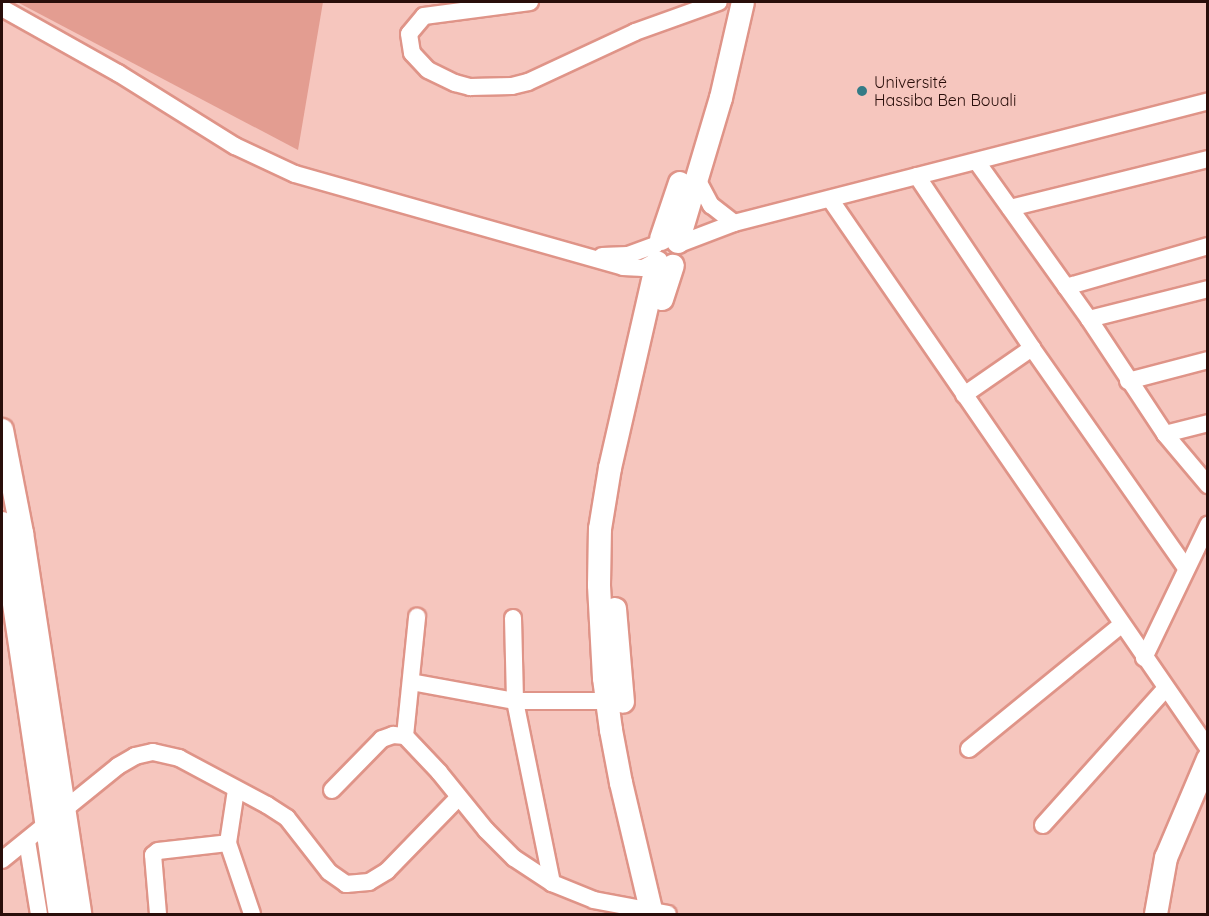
<!DOCTYPE html>
<html>
<head>
<meta charset="utf-8">
<style>
	body { margin:0 }
	#map { position:relative; width:1209px; height:916px; overflow:hidden; background:#f6c6be; font-family:Quicksand,sans-serif }
	div>[style] { position:absolute }
	.green>* { inset:0; background:#e39d91 }
	.roads { filter:drop-shadow(2px 0 #df9488) drop-shadow(-2px 0 #df9488) drop-shadow(0 2px #df9488) drop-shadow(0 -2px #df9488) }
	.minor>* { height:16px; margin:-8px; padding:0 8px; transform-origin:8px; border-radius:8px; background:#fff }
	.secondary>* { height:22px; margin:-11px; padding:0 11px; transform-origin:11px; border-radius:11px; background:#fff }
	.dots>* { width:16px; height:16px; translate:-50% -50%; box-sizing:border-box; border:3px solid #f6c6be; border-radius:50% }
	span { translate:-50% -50%; white-space:nowrap; text-align:center; line-height:1.15; -webkit-text-stroke:6px #f6c6be; paint-order:stroke }
	.poi-label { font-size:16px; color:#290e0a }
	.left { translate:0 -50%; text-align:left }
	.frame { position:absolute; inset:0; border:3px solid #290e0a; pointer-events:none }
</style>
</head>
<body>
<div id="map">
	<div class="green">
		<div style="clip-path:polygon(17px 2px,323px 2px,298px 150px)"></div>
	</div>
	<div class="roads">
		<div class="minor">
			<div style="left:530px;top:2px;width:107px;rotate:172.5deg"></div>
			<div style="left:424px;top:16px;width:23px;rotate:130deg"></div>
			<div style="left:409px;top:34px;width:19px;rotate:81deg"></div>
			<div style="left:412px;top:53px;width:23px;rotate:47deg"></div>
			<div style="left:428px;top:70px;width:30px;rotate:26deg"></div>
			<div style="left:455px;top:83px;width:16px;rotate:15deg"></div>
			<div style="left:470px;top:87px;width:42px;rotate:-1.4deg"></div>
			<div style="left:512px;top:86px;width:16px;rotate:-14deg"></div>
			<div style="left:528px;top:82px;width:118px;rotate:-25deg"></div>
			<div style="left:635px;top:32px;width:89px;rotate:-19.7deg"></div>
			<div style="left:2px;top:8px;width:133px;rotate:29.3deg"></div>
			<div style="left:118px;top:73px;width:138px;rotate:32deg"></div>
			<div style="left:235px;top:146px;width:66px;rotate:25deg"></div>
			<div style="left:295px;top:174px;width:341px;rotate:15.8deg"></div>
			<div style="left:623px;top:267px;width:20px;rotate:3deg"></div>
			<div style="left:643px;top:268px;width:15px;rotate:-28deg"></div>
			<div style="left:977px;top:162px;width:193px;rotate:54.5deg"></div>
			<div style="left:1089px;top:319px;width:138px;rotate:56.5deg"></div>
			<div style="left:1165px;top:434px;width:67px;rotate:49.9deg"></div>
			<div style="left:917px;top:176px;width:207px;rotate:56.2deg"></div>
			<div style="left:1032px;top:348px;width:269px;rotate:55deg"></div>
			<div style="left:697px;top:179px;width:30px;rotate:62deg"></div>
			<div style="left:711px;top:205px;width:29px;rotate:38deg"></div>
			<div style="left:830px;top:199px;width:667px;rotate:55.45deg"></div>
			<div style="left:1010px;top:208px;width:204px;rotate:-13.9deg"></div>
			<div style="left:679px;top:244px;width:59px;rotate:-20.9deg"></div>
			<div style="left:734px;top:223px;width:489px;rotate:-14.4deg"></div>
			<div style="left:602px;top:256px;width:26px;rotate:-2deg"></div>
			<div style="left:628px;top:255px;width:29px;rotate:-20deg"></div>
			<div style="left:1066px;top:287px;width:148px;rotate:-16.1deg"></div>
			<div style="left:1089px;top:319px;width:123px;rotate:-14.1deg"></div>
			<div style="left:1128px;top:381px;width:83px;rotate:-14.7deg"></div>
			<div style="left:964px;top:395px;width:83px;rotate:-34.7deg"></div>
			<div style="left:1165px;top:434px;width:44px;rotate:-14.3deg"></div>
			<div style="left:513px;top:618px;width:83px;rotate:88.6deg"></div>
			<div style="left:515px;top:701px;width:186px;rotate:78.5deg"></div>
			<div style="left:1144px;top:658px;width:148px;rotate:-64.3deg"></div>
			<div style="left:411px;top:682px;width:106px;rotate:10.4deg"></div>
			<div style="left:515px;top:701px;width:92px"></div>
			<div style="left:405px;top:736px;width:120px;rotate:-84.2deg"></div>
			<div style="left:969px;top:749px;width:196px;rotate:-39.2deg"></div>
			<div style="left:236px;top:790px;width:54px;rotate:98.6deg"></div>
			<div style="left:228px;top:843px;width:75px;rotate:71.3deg"></div>
			<div style="left:332px;top:790px;width:71px;rotate:-45.6deg"></div>
			<div style="left:382px;top:739px;width:12px;rotate:-20deg"></div>
			<div style="left:393px;top:735px;width:12px;rotate:5deg"></div>
			<div style="left:405px;top:736px;width:50px;rotate:46.6deg"></div>
			<div style="left:439px;top:772px;width:75px;rotate:51deg"></div>
			<div style="left:486px;top:830px;width:40px;rotate:45deg"></div>
			<div style="left:514px;top:858px;width:45px;rotate:33.3deg"></div>
			<div style="left:552px;top:883px;width:45px;rotate:22deg"></div>
			<div style="left:594px;top:900px;width:75px;rotate:10.7deg"></div>
			<div style="left:1043px;top:825px;width:183px;rotate:-48.1deg"></div>
			<div style="left:27px;top:841px;width:74px;rotate:80.7deg"></div>
			<div style="left:2px;top:860px;width:149px;rotate:-39deg"></div>
			<div style="left:118px;top:766px;width:20px;rotate:-30deg"></div>
			<div style="left:135px;top:756px;width:18px;rotate:-13deg"></div>
			<div style="left:153px;top:752px;width:27px;rotate:13deg"></div>
			<div style="left:179px;top:758px;width:100px;rotate:28.1deg"></div>
			<div style="left:267px;top:805px;width:24px;rotate:33deg"></div>
			<div style="left:287px;top:818px;width:68px;rotate:52.1deg"></div>
			<div style="left:329px;top:872px;width:21px;rotate:35deg"></div>
			<div style="left:346px;top:884px;width:23px;rotate:-5deg"></div>
			<div style="left:369px;top:882px;width:21px;rotate:-31deg"></div>
			<div style="left:387px;top:871px;width:103px;rotate:-45.8deg"></div>
			<div style="left:158px;top:914px;width:59px;rotate:-94.8deg"></div>
			<div style="left:153px;top:855px;width:6px;rotate:-39deg"></div>
			<div style="left:158px;top:851px;width:70px;rotate:-6.5deg"></div>
		</div>
		<div class="secondary">
			<div style="left:661px;top:239px;width:59px;rotate:-71.3deg"></div>
			<div style="left:678px;top:242px;width:150px;rotate:-73.4deg"></div>
			<div style="left:721px;top:98px;width:98px;rotate:-77.1deg"></div>
			<div style="left:662px;top:299px;width:35px;rotate:-72deg"></div>
			<div style="left:2px;top:430px;width:105px;rotate:79deg"></div>
			<div style="left:22px;top:533px;width:385px;rotate:81.3deg"></div>
			<div style="left:2px;top:523px;width:395px;rotate:81.6deg"></div>
			<div style="left:615px;top:609px;width:93px;rotate:85.1deg"></div>
			<div style="left:652px;top:914px;width:135px;rotate:-103.3deg"></div>
			<div style="left:621px;top:783px;width:54px;rotate:-100.7deg"></div>
			<div style="left:611px;top:730px;width:52px;rotate:-97.7deg"></div>
			<div style="left:604px;top:678px;width:93px;rotate:-93.1deg"></div>
			<div style="left:599px;top:585px;width:56px;rotate:-89deg"></div>
			<div style="left:600px;top:529px;width:62px;rotate:-80.7deg"></div>
			<div style="left:610px;top:468px;width:211px;rotate:-77.1deg"></div>
			<div style="left:1156px;top:914px;width:57px;rotate:-79.9deg"></div>
			<div style="left:1166px;top:858px;width:108px;rotate:-67deg"></div>
		</div>
	</div>
	<div class="dots">
		<div style="left:862px;top:91px;background:#347b86"></div>
	</div>
	<div class="poi-label">
		<span class="left" style="left:874px;top:91px">Université<br>Hassiba Ben Bouali</span>
	</div>
	<div class="frame"></div>
</div>
</body>
</html>
